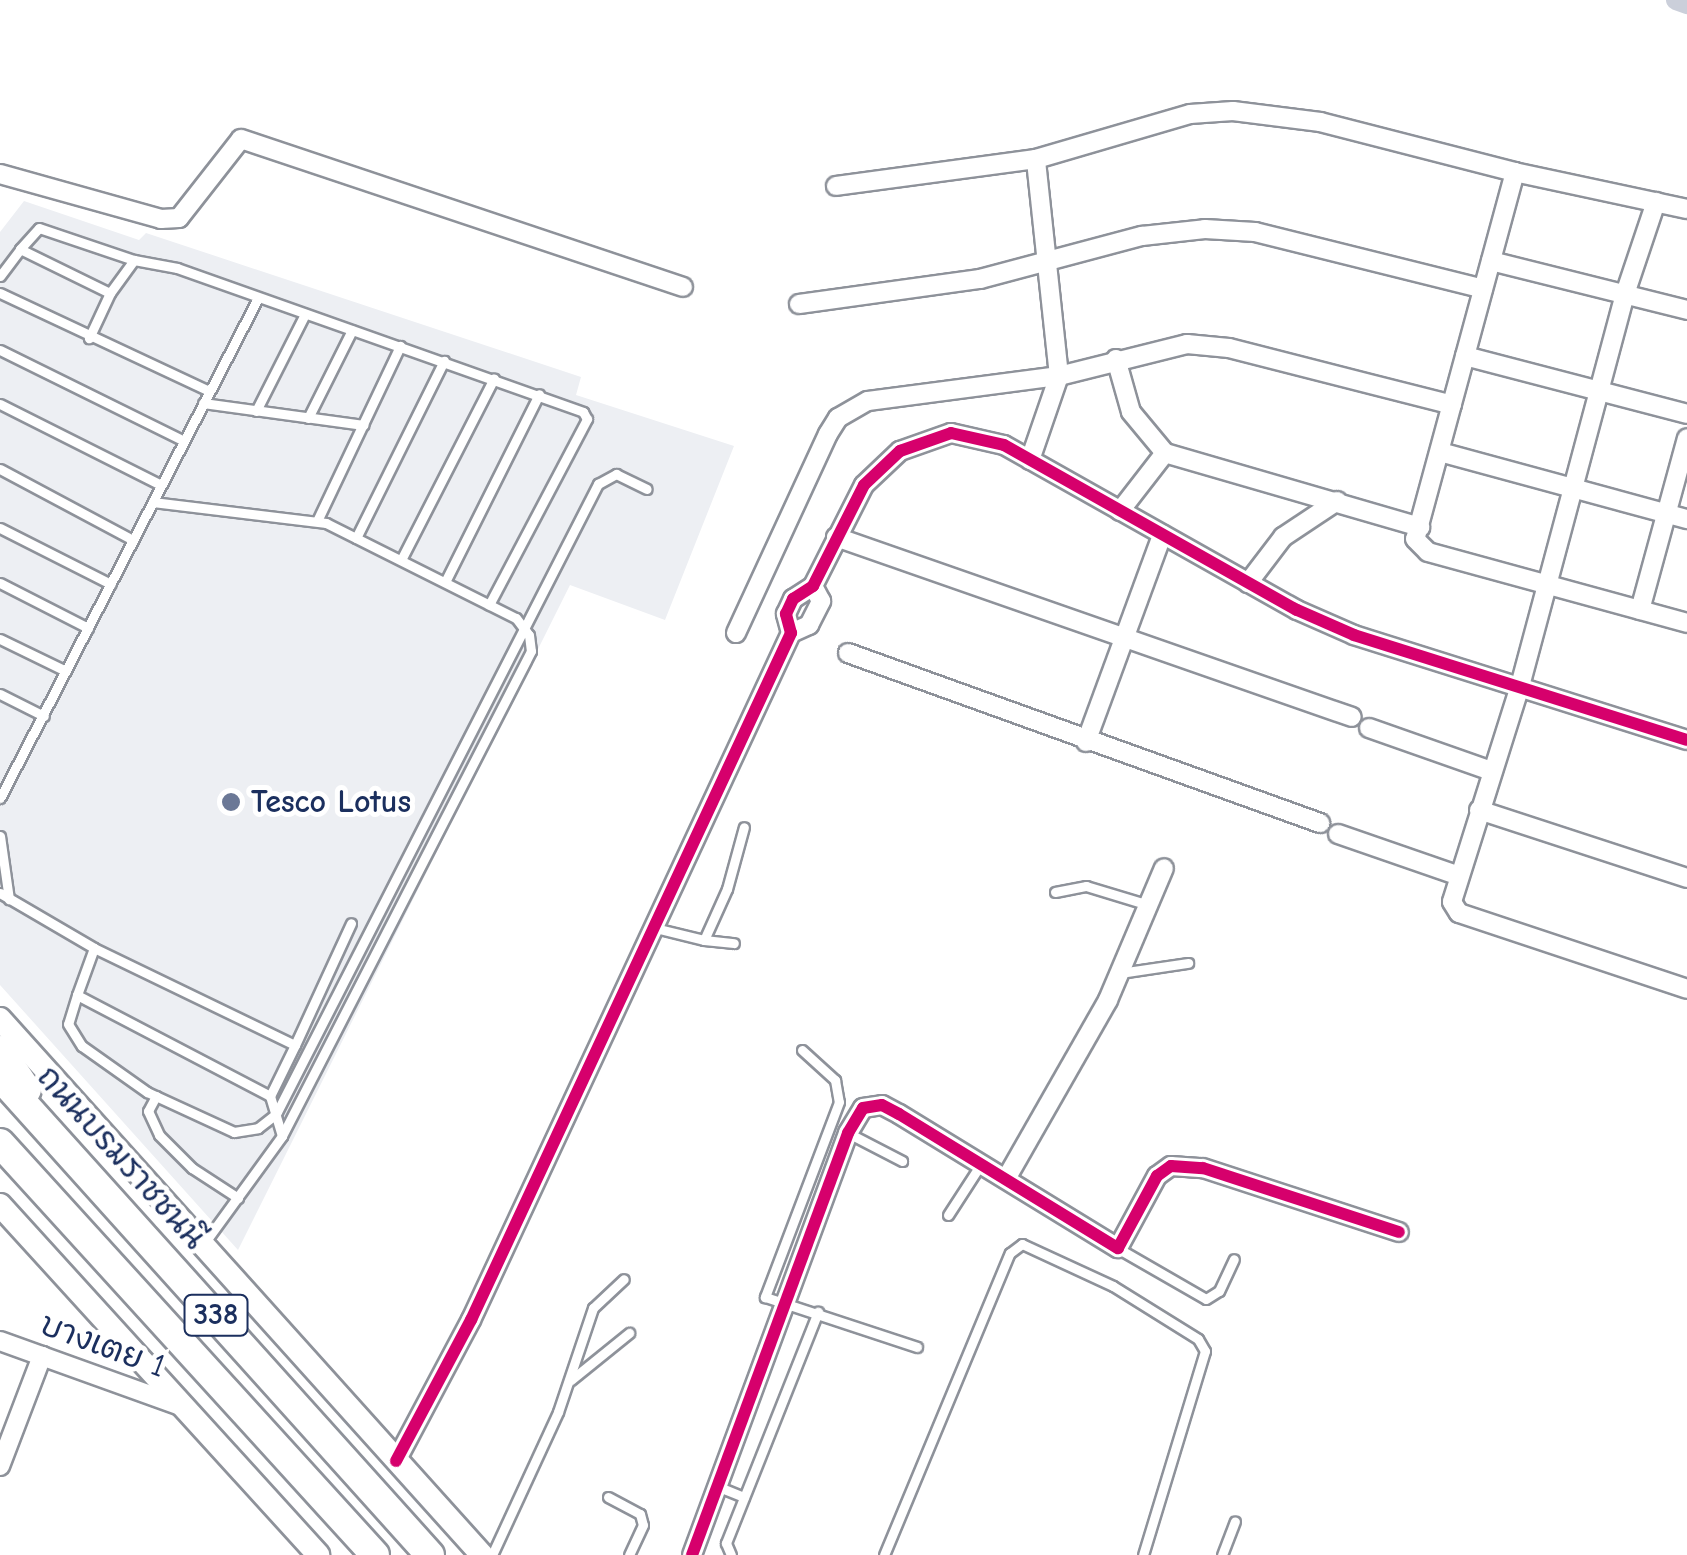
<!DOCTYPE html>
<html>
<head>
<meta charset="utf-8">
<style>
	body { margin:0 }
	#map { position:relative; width:1687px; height:1555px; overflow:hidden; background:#fff; font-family:"Comic Neue","Playpen Sans Thai",sans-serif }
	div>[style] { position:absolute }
	.built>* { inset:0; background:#edeff3 }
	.canal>* { height:20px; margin:-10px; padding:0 10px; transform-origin:10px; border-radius:10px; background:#cbcfda }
	.roads { filter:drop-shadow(2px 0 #8e929a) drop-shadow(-2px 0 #8e929a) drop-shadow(0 2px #8e929a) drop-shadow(0 -2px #8e929a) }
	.service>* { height:9px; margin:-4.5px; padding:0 4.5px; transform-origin:4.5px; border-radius:4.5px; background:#fff }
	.minor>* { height:18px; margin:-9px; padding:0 9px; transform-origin:9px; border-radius:9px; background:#fff }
	.secondary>* { height:22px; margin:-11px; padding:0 11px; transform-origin:11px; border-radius:11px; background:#fff }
	.trunk>* { height:28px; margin:-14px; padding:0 14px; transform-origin:14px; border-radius:14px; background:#fff }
	.cycleway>* { height:12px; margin:-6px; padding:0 6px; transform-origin:6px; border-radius:6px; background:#d6006c }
	.dots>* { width:28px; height:28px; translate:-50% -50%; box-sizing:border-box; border:5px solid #fff; border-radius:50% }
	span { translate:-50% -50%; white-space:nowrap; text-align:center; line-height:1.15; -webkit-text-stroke:10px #fff; paint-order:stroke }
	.shield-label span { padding:2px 8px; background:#fff; border:2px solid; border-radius:8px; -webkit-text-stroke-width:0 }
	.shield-label { font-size:30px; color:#1b2f5e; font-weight:700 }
	.poi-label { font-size:32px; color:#1b2f5e; font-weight:700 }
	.left { translate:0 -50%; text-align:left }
	.street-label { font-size:32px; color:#1b2f5e }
</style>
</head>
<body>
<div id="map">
	<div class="built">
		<div style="clip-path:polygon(24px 201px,139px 240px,146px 233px,581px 377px,576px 395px,734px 446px,665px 620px,570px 585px,238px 1250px,0 985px,0 232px)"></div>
	</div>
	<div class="canal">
		<div style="left:1676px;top:0;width:12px;rotate:20deg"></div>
	</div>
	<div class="roads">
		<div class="service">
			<div style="left:20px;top:249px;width:28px;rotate:-48deg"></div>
			<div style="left:39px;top:228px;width:100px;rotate:18.6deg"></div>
			<div style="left:0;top:276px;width:34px;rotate:-53deg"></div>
			<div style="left:20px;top:249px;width:100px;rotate:26.1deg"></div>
			<div style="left:110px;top:293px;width:50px;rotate:115deg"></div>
			<div style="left:0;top:293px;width:231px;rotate:25.1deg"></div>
			<div style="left:110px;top:293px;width:41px;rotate:-54deg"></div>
			<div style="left:134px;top:260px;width:44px;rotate:10.5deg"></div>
			<div style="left:177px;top:268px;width:431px;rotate:19.5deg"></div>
			<div style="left:583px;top:412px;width:8px;rotate:60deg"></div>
			<div style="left:587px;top:419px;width:210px;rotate:117.8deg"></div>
			<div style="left:0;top:350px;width:205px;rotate:26.3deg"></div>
			<div style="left:203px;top:403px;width:162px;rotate:7.8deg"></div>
			<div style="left:0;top:404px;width:180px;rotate:26.7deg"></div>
			<div style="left:256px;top:411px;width:109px;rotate:-63.2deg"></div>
			<div style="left:308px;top:418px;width:98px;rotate:-63.4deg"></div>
			<div style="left:0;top:469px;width:151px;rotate:28.1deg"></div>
			<div style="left:153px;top:502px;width:174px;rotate:6.9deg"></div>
			<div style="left:326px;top:523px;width:212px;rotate:26.6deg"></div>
			<div style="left:516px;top:618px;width:21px;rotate:53deg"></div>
			<div style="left:529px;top:635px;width:16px;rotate:83deg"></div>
			<div style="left:531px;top:651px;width:545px;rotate:117.18deg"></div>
			<div style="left:317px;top:521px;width:194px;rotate:-64.6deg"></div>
			<div style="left:0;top:528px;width:124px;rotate:26.8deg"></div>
			<div style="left:356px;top:538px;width:198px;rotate:-63.6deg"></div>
			<div style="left:401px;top:560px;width:204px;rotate:-62.9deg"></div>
			<div style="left:445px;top:582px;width:210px;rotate:-63.4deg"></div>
			<div style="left:0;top:583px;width:99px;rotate:27.1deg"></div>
			<div style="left:0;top:639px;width:73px;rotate:25.9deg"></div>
			<div style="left:0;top:694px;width:49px;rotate:26.6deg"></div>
			<div style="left:0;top:798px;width:563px;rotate:-62.71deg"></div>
			<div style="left:0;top:836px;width:64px;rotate:81.9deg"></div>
			<div style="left:1055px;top:892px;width:32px;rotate:-11deg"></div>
			<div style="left:1086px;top:886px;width:66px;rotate:16.8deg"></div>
			<div style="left:0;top:893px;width:109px;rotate:30.3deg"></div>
			<div style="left:94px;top:948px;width:223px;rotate:25.8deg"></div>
			<div style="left:295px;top:1045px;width:57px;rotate:116.1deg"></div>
			<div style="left:270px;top:1096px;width:42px;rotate:73.3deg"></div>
			<div style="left:282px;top:1136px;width:131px;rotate:126deg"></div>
			<div style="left:655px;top:928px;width:50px;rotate:13.8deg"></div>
			<div style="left:704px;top:940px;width:56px;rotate:-65.7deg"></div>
			<div style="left:727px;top:889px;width:64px;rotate:-74.7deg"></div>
			<div style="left:704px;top:940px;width:30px;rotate:6deg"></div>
			<div style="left:94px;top:948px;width:50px;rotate:109.9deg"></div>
			<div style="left:77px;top:995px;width:218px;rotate:27.6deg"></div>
			<div style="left:1120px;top:973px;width:69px;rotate:-8.4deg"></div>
			<div style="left:77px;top:995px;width:30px;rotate:107deg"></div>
			<div style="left:68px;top:1024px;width:26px;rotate:58deg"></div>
			<div style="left:82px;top:1046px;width:80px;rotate:35.3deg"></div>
			<div style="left:147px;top:1092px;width:96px;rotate:24.7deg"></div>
			<div style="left:234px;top:1132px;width:24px;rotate:-9deg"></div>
			<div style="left:258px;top:1128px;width:23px;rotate:-38deg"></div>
			<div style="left:276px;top:1114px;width:708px;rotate:-62.93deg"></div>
			<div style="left:598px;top:484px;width:21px;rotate:-29deg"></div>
			<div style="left:616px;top:474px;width:34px;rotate:26deg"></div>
			<div style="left:295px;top:1045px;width:134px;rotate:-65.3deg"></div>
			<div style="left:802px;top:1050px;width:45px;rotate:42.3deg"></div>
			<div style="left:835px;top:1080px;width:22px;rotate:80deg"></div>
			<div style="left:839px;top:1102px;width:209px;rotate:110.8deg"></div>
			<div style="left:765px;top:1297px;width:160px;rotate:18.2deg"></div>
			<div style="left:156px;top:1096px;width:17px;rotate:118deg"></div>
			<div style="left:148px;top:1111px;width:26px;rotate:65deg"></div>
			<div style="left:159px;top:1135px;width:47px;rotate:45deg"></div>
			<div style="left:192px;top:1168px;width:55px;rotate:33.1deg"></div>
			<div style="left:848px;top:1133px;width:61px;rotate:27.4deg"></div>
			<div style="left:948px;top:1215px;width:57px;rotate:-57.1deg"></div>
			<div style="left:1119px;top:1249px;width:100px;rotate:29.9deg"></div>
			<div style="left:1206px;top:1299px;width:15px;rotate:-32deg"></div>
			<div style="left:1219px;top:1291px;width:35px;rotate:-65deg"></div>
			<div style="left:571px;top:1380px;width:75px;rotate:-39deg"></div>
			<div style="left:719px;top:1487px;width:27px;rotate:22deg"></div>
			<div style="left:608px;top:1497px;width:36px;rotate:28deg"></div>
			<div style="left:640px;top:1514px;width:11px;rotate:75deg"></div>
			<div style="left:643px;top:1525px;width:33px;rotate:115deg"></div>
			<div style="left:492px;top:1555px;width:157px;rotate:-65.2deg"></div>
			<div style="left:558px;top:1412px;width:110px;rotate:-71.4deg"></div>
			<div style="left:593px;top:1308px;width:42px;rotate:-43.1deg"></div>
			<div style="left:731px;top:1555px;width:13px;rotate:-113deg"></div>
			<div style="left:726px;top:1543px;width:249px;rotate:-68.3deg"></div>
			<div style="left:884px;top:1555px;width:327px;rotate:-67.4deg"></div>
			<div style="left:1010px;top:1253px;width:15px;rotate:-37deg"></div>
			<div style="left:1022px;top:1244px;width:100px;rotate:24.8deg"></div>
			<div style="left:1113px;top:1286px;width:100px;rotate:31.9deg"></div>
			<div style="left:1198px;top:1339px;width:14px;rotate:60deg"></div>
			<div style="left:1205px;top:1351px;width:213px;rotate:106.9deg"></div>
			<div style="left:1222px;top:1555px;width:36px;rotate:-69deg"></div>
		</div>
		<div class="minor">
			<div style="left:0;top:174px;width:167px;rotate:15.6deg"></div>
			<div style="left:161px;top:219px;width:18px;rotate:-3deg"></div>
			<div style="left:179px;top:218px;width:100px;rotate:-51.9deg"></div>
			<div style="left:241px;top:139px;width:466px;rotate:18.5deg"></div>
			<div style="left:836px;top:186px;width:202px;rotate:-7.7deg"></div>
			<div style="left:1036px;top:159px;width:160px;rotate:-16.3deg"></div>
			<div style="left:1190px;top:114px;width:43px;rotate:-4deg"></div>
			<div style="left:1233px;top:111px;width:88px;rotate:7.2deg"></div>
			<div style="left:1320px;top:122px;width:201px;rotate:14.4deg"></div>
			<div style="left:1656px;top:202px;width:97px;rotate:108.6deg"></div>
			<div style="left:1625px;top:294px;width:406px;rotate:105deg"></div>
			<div style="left:1520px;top:686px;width:226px;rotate:107.5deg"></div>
			<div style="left:1452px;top:902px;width:13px;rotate:58deg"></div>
			<div style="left:1459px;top:913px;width:240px;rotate:18.4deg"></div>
			<div style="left:1687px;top:209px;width:176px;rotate:-167.9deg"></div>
			<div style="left:1515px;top:172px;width:380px;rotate:105.2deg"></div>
			<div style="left:1415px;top:539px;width:18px;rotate:45deg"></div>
			<div style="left:1428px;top:552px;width:269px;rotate:15.3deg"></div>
			<div style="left:1491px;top:261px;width:202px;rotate:14deg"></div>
			<div style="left:799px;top:304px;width:183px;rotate:-7.9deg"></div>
			<div style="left:980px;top:279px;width:168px;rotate:-14.9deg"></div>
			<div style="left:1142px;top:236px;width:63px;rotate:-6.3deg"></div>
			<div style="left:1205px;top:229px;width:50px;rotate:3.4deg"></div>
			<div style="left:1255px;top:232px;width:235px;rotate:14deg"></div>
			<div style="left:1465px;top:356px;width:229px;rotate:14.6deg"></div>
			<div style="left:1116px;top:359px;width:55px;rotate:74.2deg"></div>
			<div style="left:1131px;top:412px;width:53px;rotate:50.3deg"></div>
			<div style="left:1165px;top:453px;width:266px;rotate:16.2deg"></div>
			<div style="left:1440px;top:452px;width:256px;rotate:15.2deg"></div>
			<div style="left:1030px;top:460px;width:89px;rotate:-71deg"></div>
			<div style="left:1059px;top:376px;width:218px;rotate:-96.1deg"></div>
			<div style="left:1120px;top:511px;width:73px;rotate:-52.2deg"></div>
			<div style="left:836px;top:537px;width:546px;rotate:19.23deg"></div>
			<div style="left:1248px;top:583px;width:58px;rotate:-52.7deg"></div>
			<div style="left:1283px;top:537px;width:65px;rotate:-33.7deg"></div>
			<div style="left:1640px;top:610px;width:178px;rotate:-74.7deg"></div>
			<div style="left:736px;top:633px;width:219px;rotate:-65.2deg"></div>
			<div style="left:828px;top:434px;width:19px;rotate:-58deg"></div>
			<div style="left:838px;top:418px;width:34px;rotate:-30deg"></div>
			<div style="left:868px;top:401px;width:193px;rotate:-7.5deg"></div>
			<div style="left:1059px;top:376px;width:132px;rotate:-14deg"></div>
			<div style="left:1187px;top:344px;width:42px;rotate:5.4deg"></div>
			<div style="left:1229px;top:348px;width:230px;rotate:14.3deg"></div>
			<div style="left:791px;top:633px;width:20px;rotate:-24deg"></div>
			<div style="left:809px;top:625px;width:27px;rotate:-63deg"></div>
			<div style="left:821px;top:601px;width:17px;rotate:-118deg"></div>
			<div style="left:848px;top:653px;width:502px;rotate:19.81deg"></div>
			<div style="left:1369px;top:728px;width:129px;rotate:19.4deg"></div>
			<div style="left:1086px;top:742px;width:221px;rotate:-69.8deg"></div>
			<div style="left:1479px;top:810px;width:219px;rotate:18.1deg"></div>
			<div style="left:1338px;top:834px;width:128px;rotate:19.1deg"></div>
			<div style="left:1006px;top:1179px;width:206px;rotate:-60.3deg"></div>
			<div style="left:1108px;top:1000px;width:143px;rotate:-67deg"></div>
			<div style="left:0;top:1341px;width:195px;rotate:19.8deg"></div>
			<div style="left:396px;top:1461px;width:160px;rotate:-62deg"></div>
			<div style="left:471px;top:1320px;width:758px;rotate:-65.02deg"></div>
			<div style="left:791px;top:633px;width:20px;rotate:-105deg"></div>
			<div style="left:786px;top:614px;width:17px;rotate:-65deg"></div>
			<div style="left:793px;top:599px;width:24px;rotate:-33deg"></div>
			<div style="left:813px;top:586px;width:113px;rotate:-63.2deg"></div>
			<div style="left:864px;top:485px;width:50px;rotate:-43.4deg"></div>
			<div style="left:900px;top:451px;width:54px;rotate:-19.4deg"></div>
			<div style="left:951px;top:433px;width:54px;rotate:12.8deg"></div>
			<div style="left:1004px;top:445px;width:336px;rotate:29.4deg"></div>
			<div style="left:1297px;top:610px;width:62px;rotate:23.7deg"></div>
			<div style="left:1354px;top:635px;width:349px;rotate:17.5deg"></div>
			<div style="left:0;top:1466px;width:118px;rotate:-69.1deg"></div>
			<div style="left:692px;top:1555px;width:450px;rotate:-69.7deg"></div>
			<div style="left:848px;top:1133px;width:29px;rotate:-59deg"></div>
			<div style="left:863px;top:1108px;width:19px;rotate:-9deg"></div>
			<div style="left:882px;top:1105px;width:19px;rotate:28deg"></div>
			<div style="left:899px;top:1114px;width:257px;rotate:31.5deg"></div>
			<div style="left:1118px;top:1248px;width:82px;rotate:-61.6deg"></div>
			<div style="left:1157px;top:1176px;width:17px;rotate:-36deg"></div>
			<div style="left:1171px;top:1166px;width:32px;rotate:4deg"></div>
			<div style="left:1203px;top:1168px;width:206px;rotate:18.1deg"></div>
		</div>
		<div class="secondary">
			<div style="left:0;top:1019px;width:721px;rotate:48.04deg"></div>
			<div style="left:0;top:1205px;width:473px;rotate:47.7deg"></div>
		</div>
		<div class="trunk">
			<div style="left:0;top:1050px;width:48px;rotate:56deg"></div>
			<div style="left:0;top:1077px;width:643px;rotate:48.03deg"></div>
			<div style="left:0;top:1143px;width:557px;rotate:47.69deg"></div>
		</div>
	</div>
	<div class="cycleway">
		<div style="left:396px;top:1461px;width:160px;rotate:-62deg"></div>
		<div style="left:471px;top:1320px;width:758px;rotate:-65.02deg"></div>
		<div style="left:791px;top:633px;width:20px;rotate:-105deg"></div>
		<div style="left:786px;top:614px;width:17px;rotate:-65deg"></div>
		<div style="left:793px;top:599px;width:24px;rotate:-33deg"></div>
		<div style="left:813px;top:586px;width:113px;rotate:-63.2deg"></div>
		<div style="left:864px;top:485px;width:50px;rotate:-43.4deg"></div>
		<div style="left:900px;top:451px;width:54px;rotate:-19.4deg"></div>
		<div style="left:951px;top:433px;width:54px;rotate:12.8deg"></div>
		<div style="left:1004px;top:445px;width:336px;rotate:29.4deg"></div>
		<div style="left:1297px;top:610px;width:62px;rotate:23.7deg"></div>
		<div style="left:1354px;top:635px;width:349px;rotate:17.5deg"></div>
		<div style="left:692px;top:1555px;width:450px;rotate:-69.7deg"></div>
		<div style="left:848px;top:1133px;width:29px;rotate:-59deg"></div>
		<div style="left:863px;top:1108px;width:19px;rotate:-9deg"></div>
		<div style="left:882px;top:1105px;width:19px;rotate:28deg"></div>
		<div style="left:899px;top:1114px;width:257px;rotate:31.5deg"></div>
		<div style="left:1118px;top:1248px;width:82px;rotate:-61.6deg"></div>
		<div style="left:1157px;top:1176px;width:17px;rotate:-36deg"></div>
		<div style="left:1171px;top:1166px;width:32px;rotate:4deg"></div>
		<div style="left:1203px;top:1168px;width:206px;rotate:18.1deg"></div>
	</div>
	<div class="dots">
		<div style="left:231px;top:802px;background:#6b7896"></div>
	</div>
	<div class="shield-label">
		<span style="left:216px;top:1315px">338</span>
	</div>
	<div class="poi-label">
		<span class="left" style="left:251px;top:802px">Tesco Lotus</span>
	</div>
	<div class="street-label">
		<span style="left:121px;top:1158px;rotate:48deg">ถนนบรมราชชนนี</span>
		<span style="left:103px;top:1346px;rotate:20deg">บางเตย 1</span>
	</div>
</div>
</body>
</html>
